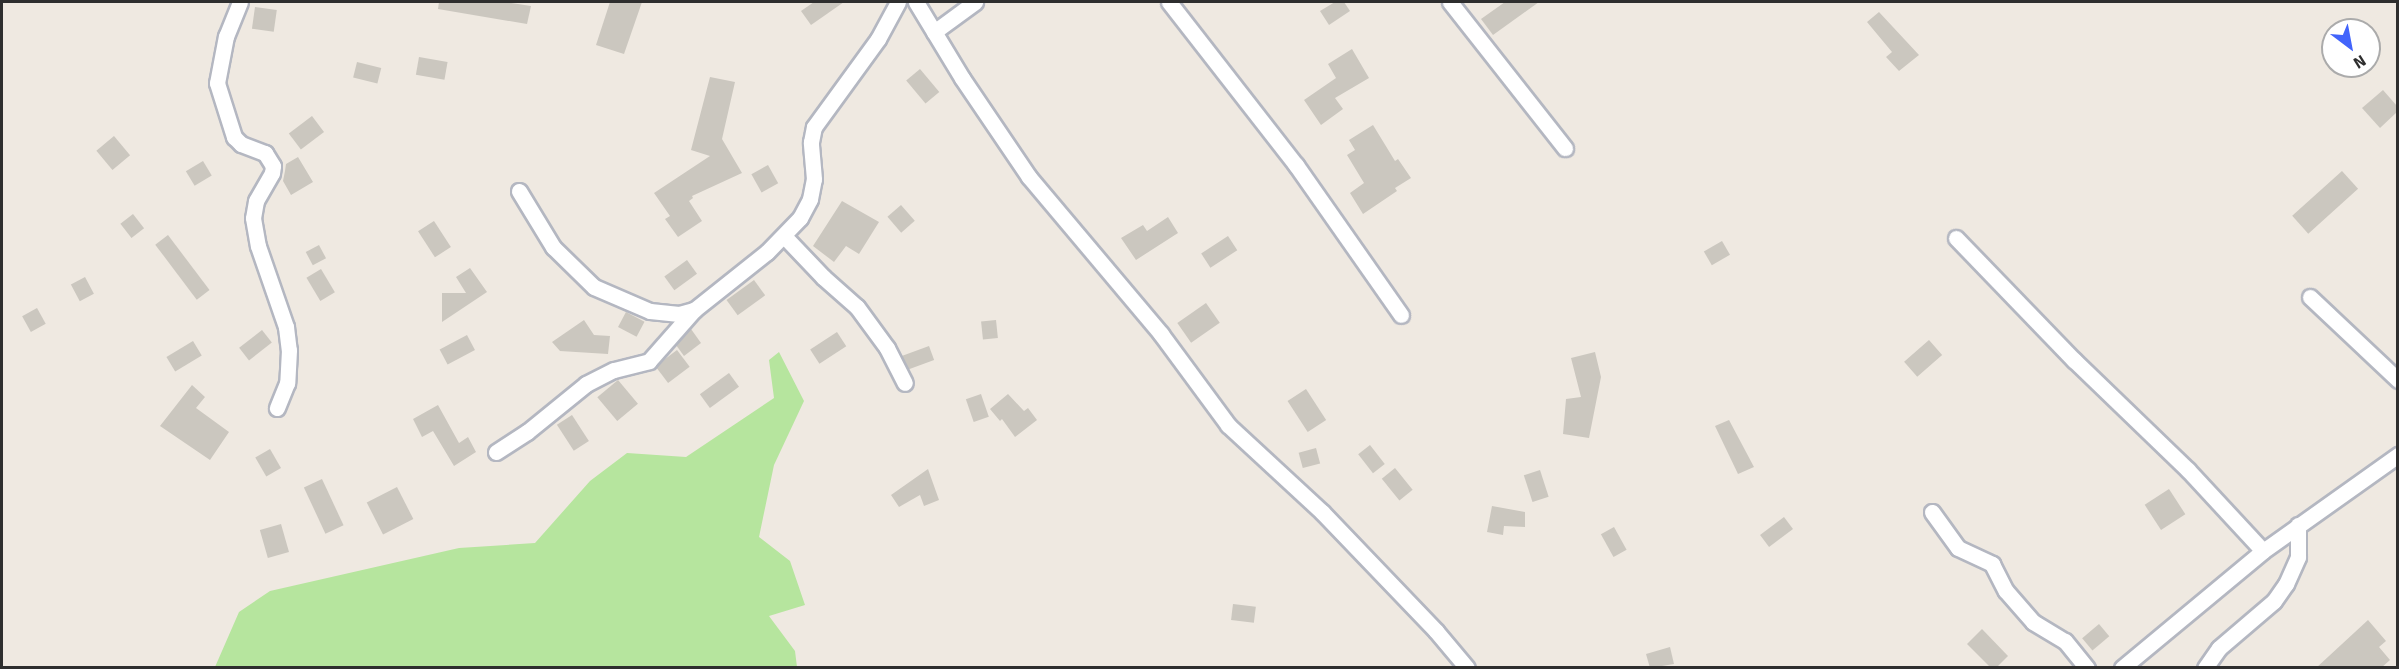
<!DOCTYPE html>
<html>
<head>
<meta charset="utf-8">
<style>
	body { margin:0 }
	#map { position:relative; width:2399px; height:669px; overflow:hidden; background:#efe9e1; font-family:Signika,sans-serif }
	div>[style] { position:absolute }
	.green>* { inset:0; background:#b6e59e }
	.building>* { inset:0; background:#cbc7bf; transform-origin:0 0 }
	.roads { filter:drop-shadow(2px 0 #b4b7c1) drop-shadow(-2px 0 #b4b7c1) drop-shadow(0 2px #b4b7c1) drop-shadow(0 -2px #b4b7c1) }
	.street>* { height:15px; margin:-7.5px; padding:0 7.5px; transform-origin:7.5px; border-radius:7.5px; background:#fff }
	span { translate:-50% -50%; white-space:nowrap; text-align:center; line-height:1.15; -webkit-text-stroke:5px #fff; paint-order:stroke }
	.frame { position:absolute; inset:0; border:3px solid #2e2e2e; pointer-events:none }
	.north { position:absolute; left:2321px; top:18px; width:60px; height:60px; box-sizing:border-box; background:#fff; border:2px solid #ababab; border-radius:50%; rotate:148deg; font-size:16px; font-weight:700; line-height:24px; text-align:center; color:#2e2e2e }
	.north::after { content:''; display:block; margin:auto; width:21px; height:27px; background:#4264fb; clip-path:polygon(50% 0,100% 100%,50% 72%,0 100%) }
</style>
</head>
<body>
<div id="map">
	<div class="green">
		<div style="clip-path:polygon(779px 352px,804px 401px,774px 465px,759px 537px,790px 561px,805px 605px,769px 616px,795px 651px,797px 667px,215px 667px,239px 612px,270px 591px,459px 548px,535px 543px,590px 481px,627px 453px,686px 457px,774px 398px,769px 360px)"></div>
	</div>
	<div class="building">
		<div style="clip-path:polygon(439px 2px,505px 2px,531px 6px,527px 24px,438px 9px)"></div>
		<div style="clip-path:polygon(610px 2px,642px 2px,624px 54px,596px 45px)"></div>
		<div style="clip-path:polygon(814px 2px,844px 2px,811px 25px,801px 11px)"></div>
		<div style="clip-path:polygon(1335px 2px,1344px 2px,1350px 11px,1329px 25px,1320px 11px)"></div>
		<div style="clip-path:polygon(1505px 2px,1539px 2px,1493px 35px,1481px 19px)"></div>
		<div style="left:255px;top:7px;width:22px;height:22px;rotate:8deg"></div>
		<div style="clip-path:polygon(1879px 12px,1919px 55px,1899px 71px,1886px 57px,1892px 52px,1867px 22px)"></div>
		<div style="clip-path:polygon(1352px 49px,1369px 78px,1335px 98px,1343px 109px,1321px 125px,1304px 100px,1336px 78px,1328px 64px)"></div>
		<div style="left:419px;top:57px;width:29px;height:18px;rotate:10deg"></div>
		<div style="left:357px;top:62px;width:25px;height:16px;rotate:14deg"></div>
		<div style="left:920px;top:69px;width:30px;height:18px;rotate:50deg"></div>
		<div style="clip-path:polygon(710px 77px,735px 82px,722px 139px,742px 173px,692px 196px,693px 198px,689px 201px,702px 221px,678px 237px,665px 219px,670px 216px,654px 193px,710px 156px,691px 150px)"></div>
		<div style="clip-path:polygon(2383px 90px,2397px 106px,2397px 112px,2380px 128px,2362px 108px)"></div>
		<div style="left:312px;top:116px;width:20px;height:29px;rotate:53deg"></div>
		<div style="clip-path:polygon(1373px 125px,1395px 161px,1398px 159px,1411px 178px,1395px 188px,1397px 191px,1363px 214px,1350px 193px,1364px 183px,1347px 155px,1355px 150px,1349px 140px)"></div>
		<div style="left:114px;top:136px;width:25px;height:23px;rotate:50deg"></div>
		<div style="clip-path:polygon(298px 157px,313px 182px,291px 195px,283px 181px,285px 171px,286px 164px)"></div>
		<div style="left:203px;top:161px;width:17px;height:20px;rotate:59deg"></div>
		<div style="left:768px;top:165px;width:21px;height:19px;rotate:61deg"></div>
		<div style="left:2342px;top:171px;width:24px;height:67px;rotate:48deg"></div>
		<div style="clip-path:polygon(842px 201px,879px 222px,859px 254px,846px 246px,834px 262px,813px 246px)"></div>
		<div style="left:901px;top:205px;width:21px;height:18px;rotate:49deg"></div>
		<div style="left:133px;top:214px;width:18px;height:16px;rotate:52deg"></div>
		<div style="clip-path:polygon(1168px 217px,1178px 233px,1136px 260px,1121px 238px,1143px 225px,1147px 231px)"></div>
		<div style="left:434px;top:221px;width:31px;height:19px;rotate:57deg"></div>
		<div style="left:168px;top:235px;width:69px;height:16px;rotate:53deg"></div>
		<div style="left:1228px;top:236px;width:17px;height:32px;rotate:57deg"></div>
		<div style="left:1722px;top:241px;width:16px;height:21px;rotate:60deg"></div>
		<div style="left:319px;top:245px;width:15px;height:15px;rotate:62deg"></div>
		<div style="left:687px;top:260px;width:17px;height:28px;rotate:54deg"></div>
		<div style="clip-path:polygon(470px 268px,487px 292px,442px 322px,442px 293px,466px 293px,456px 277px)"></div>
		<div style="left:321px;top:269px;width:27px;height:17px;rotate:59deg"></div>
		<div style="left:85px;top:277px;width:19px;height:16px;rotate:62deg"></div>
		<div style="left:754px;top:280px;width:19px;height:34px;rotate:54deg"></div>
		<div style="left:1206px;top:303px;width:24px;height:35px;rotate:55deg"></div>
		<div style="left:37px;top:308px;width:18px;height:17px;rotate:61deg"></div>
		<div style="left:626px;top:312px;width:21px;height:17px;rotate:28deg"></div>
		<div style="clip-path:polygon(584px 320px,594px 335px,610px 336px,608px 354px,560px 351px,552px 342px)"></div>
		<div style="left:996px;top:320px;width:18px;height:15px;rotate:84deg"></div>
		<div style="clip-path:polygon(691px 329px,701px 343px,684px 356px,676px 345px)"></div>
		<div style="left:262px;top:330px;width:16px;height:29px;rotate:52deg"></div>
		<div style="left:837px;top:332px;width:17px;height:32px;rotate:57deg"></div>
		<div style="left:467px;top:335px;width:17px;height:31px;rotate:62deg"></div>
		<div style="left:1929px;top:340px;width:20px;height:33px;rotate:49deg"></div>
		<div style="left:193px;top:341px;width:17px;height:31px;rotate:59deg"></div>
		<div style="left:929px;top:346px;width:15px;height:29px;rotate:70deg"></div>
		<div style="left:677px;top:350px;width:21px;height:27px;rotate:53deg"></div>
		<div style="clip-path:polygon(1595px 352px,1601px 377px,1589px 438px,1563px 434px,1566px 399px,1581px 397px,1571px 358px)"></div>
		<div style="left:729px;top:373px;width:17px;height:36px;rotate:54deg"></div>
		<div style="left:618px;top:380px;width:31px;height:27px;rotate:50deg"></div>
		<div style="clip-path:polygon(192px 385px,205px 397px,196px 408px,229px 432px,210px 460px,160px 426px)"></div>
		<div style="left:1306px;top:389px;width:37px;height:22px;rotate:57deg"></div>
		<div style="left:981px;top:394px;width:24px;height:16px;rotate:71deg"></div>
		<div style="clip-path:polygon(1008px 394px,1024px 411px,1028px 408px,1037px 420px,1015px 437px,1002px 419px,1000px 421px,990px 409px)"></div>
		<div style="clip-path:polygon(438px 405px,459px 443px,468px 437px,476px 452px,454px 466px,433px 431px,422px 437px,413px 419px)"></div>
		<div style="left:572px;top:415px;width:31px;height:18px;rotate:57deg"></div>
		<div style="clip-path:polygon(1729px 420px,1754px 467px,1738px 474px,1715px 426px)"></div>
		<div style="left:1370px;top:445px;width:24px;height:15px;rotate:52deg"></div>
		<div style="left:1316px;top:448px;width:16px;height:18px;rotate:75deg"></div>
		<div style="left:270px;top:449px;width:22px;height:17px;rotate:60deg"></div>
		<div style="left:1395px;top:468px;width:28px;height:17px;rotate:51deg"></div>
		<div style="clip-path:polygon(928px 469px,939px 500px,924px 506px,920px 495px,899px 507px,891px 495px)"></div>
		<div style="left:1540px;top:470px;width:28px;height:17px;rotate:72deg"></div>
		<div style="left:322px;top:479px;width:51px;height:20px;rotate:65deg"></div>
		<div style="left:397px;top:487px;width:36px;height:34px;rotate:63deg"></div>
		<div style="left:2169px;top:489px;width:30px;height:29px;rotate:57deg"></div>
		<div style="clip-path:polygon(1492px 506px,1525px 512px,1525px 527px,1504px 526px,1503px 535px,1487px 532px)"></div>
		<div style="left:1784px;top:517px;width:15px;height:30px;rotate:53deg"></div>
		<div style="left:281px;top:524px;width:29px;height:22px;rotate:74deg"></div>
		<div style="left:1614px;top:527px;width:26px;height:15px;rotate:61deg"></div>
		<div style="left:1233px;top:604px;width:23px;height:16px;rotate:7deg"></div>
		<div style="clip-path:polygon(2368px 620px,2386px 641px,2379px 647px,2390px 660px,2381px 668px,2316px 668px)"></div>
		<div style="left:2099px;top:624px;width:16px;height:22px;rotate:50deg"></div>
		<div style="clip-path:polygon(1982px 629px,2008px 656px,1996px 668px,1991px 668px,1967px 644px)"></div>
		<div style="clip-path:polygon(1670px 647px,1674px 664px,1650px 668px,1646px 654px)"></div>
	</div>
	<div class="roads">
		<div class="street">
			<div style="left:240px;top:2px;width:37px;rotate:112deg"></div>
			<div style="left:226px;top:36px;width:48px;rotate:100.8deg"></div>
			<div style="left:217px;top:83px;width:57px;rotate:72.5deg"></div>
			<div style="left:234px;top:137px;width:10px;rotate:45deg"></div>
			<div style="left:241px;top:144px;width:26px;rotate:21deg"></div>
			<div style="left:265px;top:153px;width:15px;rotate:58deg"></div>
			<div style="left:273px;top:166px;width:7px;rotate:98deg"></div>
			<div style="left:272px;top:173px;width:32px;rotate:120deg"></div>
			<div style="left:256px;top:201px;width:17px;rotate:100deg"></div>
			<div style="left:253px;top:218px;width:28px;rotate:80deg"></div>
			<div style="left:258px;top:246px;width:86px;rotate:70.9deg"></div>
			<div style="left:286px;top:327px;width:23px;rotate:83deg"></div>
			<div style="left:289px;top:350px;width:33px;rotate:93deg"></div>
			<div style="left:287px;top:383px;width:27px;rotate:112deg"></div>
			<div style="left:916px;top:2px;width:89px;rotate:58.8deg"></div>
			<div style="left:962px;top:78px;width:120px;rotate:55.9deg"></div>
			<div style="left:1029px;top:177px;width:205px;rotate:49.9deg"></div>
			<div style="left:1161px;top:334px;width:113px;rotate:53.6deg"></div>
			<div style="left:1228px;top:425px;width:128px;rotate:42.8deg"></div>
			<div style="left:1322px;top:512px;width:165px;rotate:46.2deg"></div>
			<div style="left:1436px;top:631px;width:48px;rotate:50deg"></div>
			<div style="left:1169px;top:2px;width:207px;rotate:52.1deg"></div>
			<div style="left:1296px;top:165px;width:183px;rotate:55deg"></div>
			<div style="left:1450px;top:2px;width:186px;rotate:51.8deg"></div>
			<div style="left:934px;top:32px;width:51px;rotate:-36.2deg"></div>
			<div style="left:519px;top:191px;width:66px;rotate:58.7deg"></div>
			<div style="left:553px;top:247px;width:57px;rotate:44.3deg"></div>
			<div style="left:594px;top:287px;width:61px;rotate:23.2deg"></div>
			<div style="left:650px;top:311px;width:29px;rotate:6deg"></div>
			<div style="left:679px;top:314px;width:16px;rotate:-15deg"></div>
			<div style="left:694px;top:310px;width:93px;rotate:-38.5deg"></div>
			<div style="left:767px;top:252px;width:47px;rotate:-45.9deg"></div>
			<div style="left:800px;top:218px;width:21px;rotate:-62deg"></div>
			<div style="left:810px;top:199px;width:20px;rotate:-79deg"></div>
			<div style="left:814px;top:179px;width:37px;rotate:-95deg"></div>
			<div style="left:811px;top:142px;width:15px;rotate:-79deg"></div>
			<div style="left:814px;top:127px;width:109px;rotate:-54deg"></div>
			<div style="left:878px;top:39px;width:42px;rotate:-61.6deg"></div>
			<div style="left:784px;top:236px;width:57px;rotate:46.4deg"></div>
			<div style="left:823px;top:277px;width:45px;rotate:41.4deg"></div>
			<div style="left:857px;top:307px;width:51px;rotate:53.8deg"></div>
			<div style="left:887px;top:348px;width:39px;rotate:63deg"></div>
			<div style="left:1956px;top:238px;width:170px;rotate:46deg"></div>
			<div style="left:2074px;top:360px;width:158px;rotate:44deg"></div>
			<div style="left:2188px;top:470px;width:110px;rotate:47.2deg"></div>
			<div style="left:2310px;top:297px;width:121px;rotate:43.3deg"></div>
			<div style="left:496px;top:452px;width:37px;rotate:-33deg"></div>
			<div style="left:527px;top:432px;width:76px;rotate:-39.1deg"></div>
			<div style="left:586px;top:384px;width:31px;rotate:-27deg"></div>
			<div style="left:614px;top:370px;width:36px;rotate:-14deg"></div>
			<div style="left:649px;top:361px;width:68px;rotate:-48.6deg"></div>
			<div style="left:1932px;top:512px;width:44px;rotate:54.2deg"></div>
			<div style="left:1958px;top:548px;width:38px;rotate:25deg"></div>
			<div style="left:1992px;top:564px;width:30px;rotate:63deg"></div>
			<div style="left:2006px;top:591px;width:41px;rotate:48.9deg"></div>
			<div style="left:2033px;top:622px;width:37px;rotate:31deg"></div>
			<div style="left:2065px;top:641px;width:35px;rotate:51deg"></div>
			<div style="left:2122px;top:668px;width:183px;rotate:-39.7deg"></div>
			<div style="left:2263px;top:551px;width:166px;rotate:-35.4deg"></div>
			<div style="left:2205px;top:668px;width:24px;rotate:-55deg"></div>
			<div style="left:2219px;top:648px;width:72px;rotate:-40.5deg"></div>
			<div style="left:2274px;top:601px;width:21px;rotate:-55deg"></div>
			<div style="left:2286px;top:584px;width:30px;rotate:-66deg"></div>
			<div style="left:2298px;top:557px;width:32px;rotate:-90deg"></div>
		</div>
	</div>
	<div class="frame"></div>
	<div class="north">N</div>
</div>
</body>
</html>
